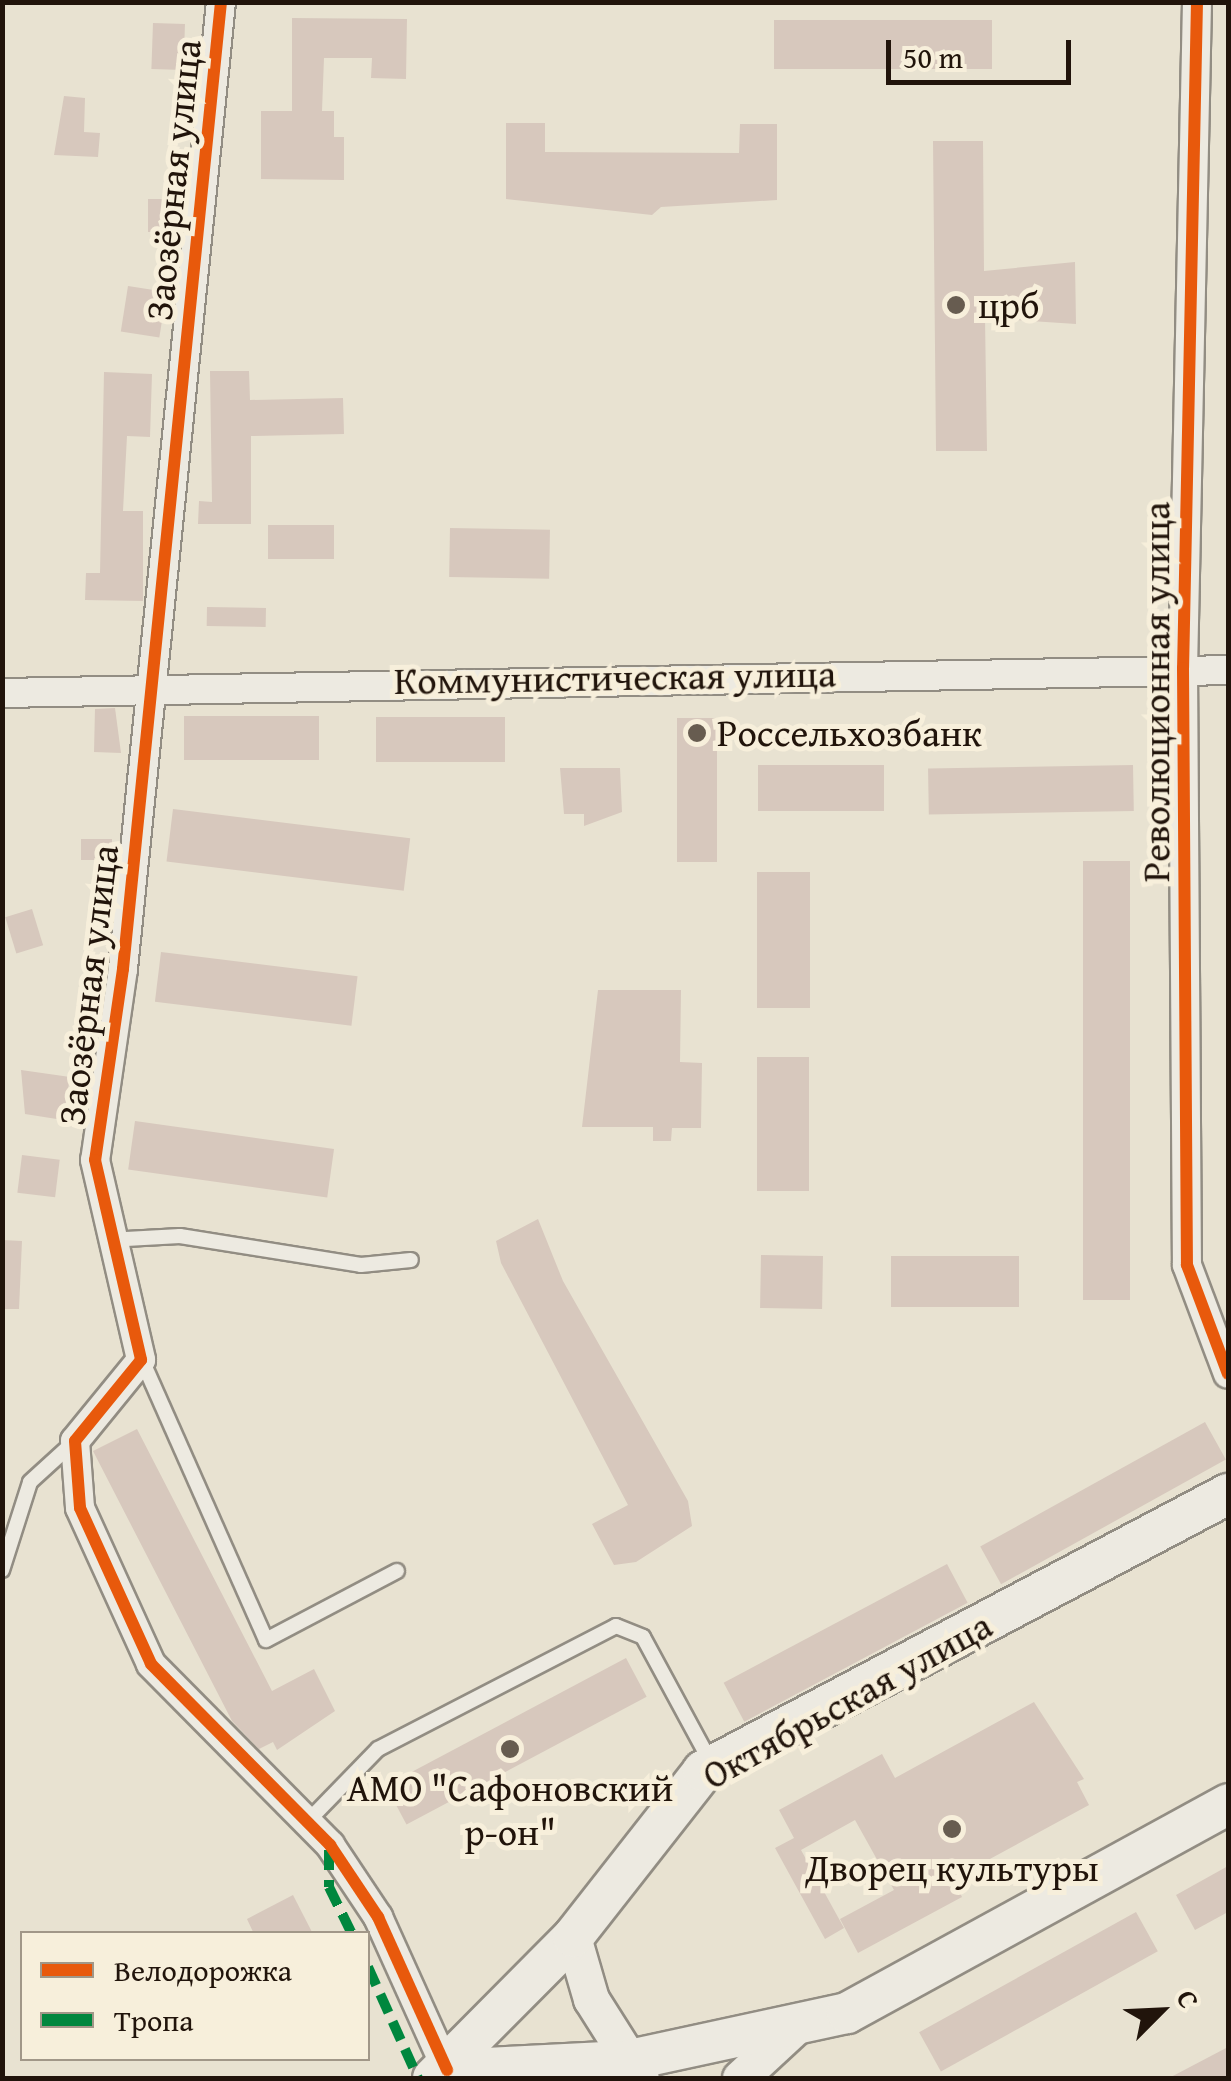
<!DOCTYPE html>
<html>
<head>
<meta charset="utf-8">
<style>
	body { margin:0 }
	#map { position:relative; width:1231px; height:2081px; overflow:hidden; background:#e8e2d1; font-family:"Gentium Book Plus",serif }
	div>[style] { position:absolute }
	.building>* { inset:0; background:#d7c8bd; transform-origin:0 0 }
	.roads { filter:drop-shadow(2px 0 #928d83) drop-shadow(-2px 0 #928d83) drop-shadow(0 2px #928d83) drop-shadow(0 -2px #928d83) }
	.service>* { height:14px; margin:-7px; padding:0 7px; transform-origin:7px; border-radius:7px; background:#edeae1 }
	.minor>* { height:28px; margin:-14px; padding:0 14px; transform-origin:14px; border-radius:14px; background:#edeae1 }
	.tertiary>* { height:35px; margin:-17.5px; padding:0 17.5px; transform-origin:17.5px; border-radius:17.5px; background:#edeae1 }
	.secondary>* { height:40px; margin:-20px; padding:0 20px; transform-origin:20px; border-radius:20px; background:#edeae1 }
	.quiet>* { height:10px; margin-top:-5px; transform-origin:0; background:repeating-linear-gradient(90deg,#00873e 0 20px,transparent 0 30px) }
	.cycleway>* { height:12px; margin:-6px; padding:0 6px; transform-origin:6px; border-radius:6px; background:#e8590c }
	.dots>* { width:28px; height:28px; translate:-50% -50%; box-sizing:border-box; border:5px solid #f7efdb; border-radius:50% }
	span { translate:-50% -50%; white-space:nowrap; text-align:center; line-height:1.15; -webkit-text-stroke:10px #f7efdb; paint-order:stroke }
	.street-label { font-size:38px; color:#21140b }
	.poi-label { font-size:38px; color:#21140b }
	.left { translate:0 -50%; text-align:left }
	.frame { position:absolute; inset:0; border:5px solid #21140b; pointer-events:none }
	.legend { position:absolute; left:20px; top:1931px; width:350px; height:130px; box-sizing:border-box; background:#f7efdb; border:2px solid #a19788; margin:0; padding:12px 18px; list-style:none; font-size:30px; color:#21140b }
	.legend li { display:flex; align-items:center; gap:20px; height:50px }
	.legend b { width:50px; border:2px solid #a19788 }
	.north { position:absolute; left:1111px; top:1961px; width:100px; height:100px; -webkit-text-stroke:8px #f7efdb; paint-order:stroke; rotate:66deg; font-size:28px; font-weight:700; line-height:40px; text-align:center; color:#21140b }
	.north::after { content:''; display:block; margin:auto; width:35px; height:45px; background:#21140b; clip-path:polygon(50% 0,100% 100%,50% 72%,0 100%) }
	.scale { position:absolute; left:886px; top:40px; width:185px; height:45px; box-sizing:border-box; border:5px solid #21140b; border-top:0; padding-left:12px; font-size:30px; line-height:35px; white-space:nowrap; color:#21140b; -webkit-text-stroke:8px #f7efdb; paint-order:stroke }
</style>
</head>
<body>
<div id="map">
	<div class="building">
		<div style="clip-path:polygon(292px 18px,407px 19px,406px 79px,371px 78px,372px 58px,324px 58px,322px 111px,334px 111px,334px 137px,344px 137px,344px 180px,261px 179px,261px 111px,292px 111px)"></div>
		<div style="left:774px;top:20px;width:218px;height:49px"></div>
		<div style="left:153px;top:23px;width:32px;height:46px;rotate:2deg"></div>
		<div style="clip-path:polygon(64px 96px,85px 98px,84px 132px,100px 133px,98px 157px,54px 155px)"></div>
		<div style="clip-path:polygon(506px 123px,545px 123px,545px 152px,739px 153px,740px 124px,777px 124px,777px 200px,661px 207px,652px 215px,506px 199px)"></div>
		<div style="clip-path:polygon(933px 141px,983px 141px,984px 271px,1075px 262px,1076px 324px,985px 318px,987px 451px,936px 451px)"></div>
		<div style="left:148px;top:199px;width:19px;height:33px"></div>
		<div style="left:128px;top:286px;width:39px;height:46px;rotate:9deg"></div>
		<div style="clip-path:polygon(210px 371px,249px 371px,250px 400px,343px 398px,344px 434px,251px 436px,251px 524px,198px 524px,199px 501px,212px 502px)"></div>
		<div style="clip-path:polygon(104px 372px,152px 374px,150px 437px,127px 436px,123px 511px,143px 511px,143px 601px,85px 600px,86px 573px,100px 573px)"></div>
		<div style="left:334px;top:525px;width:34px;height:66px;rotate:90deg"></div>
		<div style="left:450px;top:528px;width:100px;height:49px;rotate:1deg"></div>
		<div style="left:207px;top:607px;width:59px;height:19px;rotate:1deg"></div>
		<div style="clip-path:polygon(115px 708px,121px 753px,94px 752px,95px 709px)"></div>
		<div style="left:184px;top:716px;width:135px;height:44px"></div>
		<div style="left:376px;top:717px;width:129px;height:45px"></div>
		<div style="left:677px;top:718px;width:40px;height:144px"></div>
		<div style="left:758px;top:765px;width:126px;height:46px"></div>
		<div style="left:1133px;top:765px;width:46px;height:205px;rotate:89deg"></div>
		<div style="clip-path:polygon(560px 768px,620px 768px,622px 812px,584px 826px,584px 814px,564px 814px)"></div>
		<div style="left:173px;top:809px;width:239px;height:53px;rotate:7deg"></div>
		<div style="left:81px;top:839px;width:31px;height:21px"></div>
		<div style="left:1083px;top:861px;width:47px;height:439px"></div>
		<div style="left:810px;top:872px;width:136px;height:53px;rotate:90deg"></div>
		<div style="left:32px;top:909px;width:38px;height:28px;rotate:73deg"></div>
		<div style="left:161px;top:952px;width:198px;height:50px;rotate:7deg"></div>
		<div style="clip-path:polygon(598px 990px,681px 990px,680px 1062px,702px 1063px,701px 1128px,672px 1128px,671px 1141px,653px 1141px,653px 1127px,582px 1127px)"></div>
		<div style="left:757px;top:1057px;width:52px;height:134px"></div>
		<div style="clip-path:polygon(21px 1070px,70px 1077px,63px 1120px,25px 1114px)"></div>
		<div style="left:135px;top:1121px;width:201px;height:49px;rotate:8deg"></div>
		<div style="left:22px;top:1155px;width:38px;height:38px;rotate:7deg"></div>
		<div style="clip-path:polygon(538px 1219px,563px 1281px,688px 1501px,692px 1526px,636px 1562px,614px 1565px,592px 1524px,628px 1505px,501px 1263px,496px 1241px)"></div>
		<div style="clip-path:polygon(2px 1240px,22px 1241px,19px 1309px,2px 1309px)"></div>
		<div style="left:761px;top:1255px;width:62px;height:53px;rotate:1deg"></div>
		<div style="left:891px;top:1256px;width:128px;height:51px"></div>
		<div style="left:1205px;top:1422px;width:43px;height:257px;rotate:61deg"></div>
		<div style="clip-path:polygon(137px 1429px,272px 1691px,314px 1669px,335px 1711px,277px 1750px,273px 1742px,259px 1749px,232px 1721px,93px 1451px)"></div>
		<div style="left:947px;top:1564px;width:44px;height:253px;rotate:62deg"></div>
		<div style="left:626px;top:1658px;width:44px;height:272px;rotate:62deg"></div>
		<div style="clip-path:polygon(1034px 1702px,1084px 1779px,1077px 1782px,1089px 1805px,953px 1879px,962px 1897px,858px 1953px,840px 1919px,894px 1890px,855px 1820px,801px 1850px,844px 1928px,825px 1939px,775px 1848px,794px 1838px,779px 1810px,882px 1754px,895px 1778px)"></div>
		<div style="clip-path:polygon(1228px 1866px,1228px 1912px,1195px 1930px,1176px 1895px)"></div>
		<div style="clip-path:polygon(293px 1895px,313px 1934px,254px 1934px,247px 1919px)"></div>
		<div style="left:1136px;top:1912px;width:45px;height:248px;rotate:61deg"></div>
		<div style="clip-path:polygon(1228px 2047px,1228px 2078px,1169px 2078px)"></div>
	</div>
	<div class="roads">
		<div class="service">
			<div style="left:108px;top:1240px;width:72px;rotate:-3.2deg"></div>
			<div style="left:180px;top:1236px;width:183px;rotate:9.1deg"></div>
			<div style="left:361px;top:1265px;width:50px;rotate:-5.7deg"></div>
			<div style="left:142px;top:1360px;width:306px;rotate:66.1deg"></div>
			<div style="left:266px;top:1640px;width:148px;rotate:-27.8deg"></div>
			<div style="left:2px;top:1570px;width:92px;rotate:-72.3deg"></div>
			<div style="left:30px;top:1482px;width:59px;rotate:-42.3deg"></div>
			<div style="left:306px;top:1823px;width:103px;rotate:-45.8deg"></div>
			<div style="left:378px;top:1749px;width:268px;rotate:-27.3deg"></div>
			<div style="left:616px;top:1626px;width:29px;rotate:22deg"></div>
			<div style="left:643px;top:1637px;width:141px;rotate:61.6deg"></div>
		</div>
		<div class="minor">
			<div style="left:221px;top:2px;width:972px;rotate:95.79deg"></div>
			<div style="left:123px;top:969px;width:193px;rotate:98.3deg"></div>
			<div style="left:95px;top:1160px;width:205px;rotate:77deg"></div>
			<div style="left:141px;top:1360px;width:104px;rotate:129.2deg"></div>
			<div style="left:75px;top:1441px;width:67px;rotate:85.7deg"></div>
			<div style="left:80px;top:1508px;width:171px;rotate:65.5deg"></div>
			<div style="left:151px;top:1664px;width:255px;rotate:45.3deg"></div>
			<div style="left:330px;top:1845px;width:87px;rotate:56.3deg"></div>
			<div style="left:378px;top:1917px;width:168px;rotate:65.7deg"></div>
			<div style="left:1197px;top:2px;width:666px;rotate:91.2deg"></div>
			<div style="left:1183px;top:668px;width:597px;rotate:89.62deg"></div>
			<div style="left:1187px;top:1265px;width:116px;rotate:69.4deg"></div>
			<div style="left:2px;top:693px;width:1226px;rotate:-1.07deg"></div>
		</div>
		<div class="tertiary">
			<div style="left:573px;top:1937px;width:65px;rotate:73.8deg"></div>
			<div style="left:591px;top:1999px;width:93px;rotate:57.7deg"></div>
			<div style="left:740px;top:2078px;width:74px;rotate:-42.8deg"></div>
		</div>
		<div class="secondary">
			<div style="left:447px;top:2070px;width:178px;rotate:-2.9deg"></div>
			<div style="left:625px;top:2061px;width:227px;rotate:-12.2deg"></div>
			<div style="left:847px;top:2013px;width:435px;rotate:-28.7deg"></div>
			<div style="left:433px;top:2078px;width:199px;rotate:-45.2deg"></div>
			<div style="left:573px;top:1937px;width:211px;rotate:-51.9deg"></div>
			<div style="left:703px;top:1771px;width:594px;rotate:-27.82deg"></div>
		</div>
	</div>
	<div class="quiet">
		<div style="left:329px;top:1850px;width:37px;rotate:90deg"></div>
		<div style="left:329px;top:1887px;width:52px;rotate:63.9deg"></div>
		<div style="left:368px;top:1967px;width:122px;rotate:65.8deg"></div>
	</div>
	<div class="cycleway">
		<div style="left:221px;top:2px;width:972px;rotate:95.79deg"></div>
		<div style="left:123px;top:969px;width:193px;rotate:98.3deg"></div>
		<div style="left:95px;top:1160px;width:205px;rotate:77deg"></div>
		<div style="left:141px;top:1360px;width:104px;rotate:129.2deg"></div>
		<div style="left:75px;top:1441px;width:67px;rotate:85.7deg"></div>
		<div style="left:80px;top:1508px;width:171px;rotate:65.5deg"></div>
		<div style="left:151px;top:1664px;width:255px;rotate:45.3deg"></div>
		<div style="left:330px;top:1845px;width:87px;rotate:56.3deg"></div>
		<div style="left:378px;top:1917px;width:168px;rotate:65.7deg"></div>
		<div style="left:1197px;top:2px;width:666px;rotate:91.2deg"></div>
		<div style="left:1183px;top:668px;width:597px;rotate:89.62deg"></div>
		<div style="left:1187px;top:1265px;width:116px;rotate:69.4deg"></div>
	</div>
	<div class="dots">
		<div style="left:956px;top:305px;background:#675c50"></div>
		<div style="left:697px;top:733px;background:#675c50"></div>
		<div style="left:510px;top:1749px;background:#675c50"></div>
		<div style="left:952px;top:1829px;background:#675c50"></div>
	</div>
	<div class="street-label">
		<span style="left:173px;top:180px;rotate:-84deg">Заозёрная улица</span>
		<span style="left:615px;top:677px;rotate:-1deg">Коммунистическая улица</span>
		<span style="left:1156px;top:692px;rotate:-90deg">Революционная улица</span>
		<span style="left:88px;top:985px;rotate:-83deg">Заозёрная улица</span>
		<span style="left:847px;top:1700px;rotate:-29deg">Октябрьская улица</span>
	</div>
	<div class="poi-label">
		<span class="left" style="left:978px;top:305px">црб</span>
		<span class="left" style="left:717px;top:733px">Россельхозбанк</span>
		<span style="left:510px;top:1810px">АМО "Сафоновский<br>р-он"</span>
		<span style="left:952px;top:1868px">Дворец культуры</span>
	</div>
	<div class="frame"></div>
	<ul class="legend">
	<li><b style="height:12px;background:#e8590c"></b>Велодорожка</li>
	<li><b style="height:12px;background:#00873e"></b>Тропа</li>
	</ul>
	<div class="north">С</div>
	<div class="scale">50 m</div>
</div>
</body>
</html>
